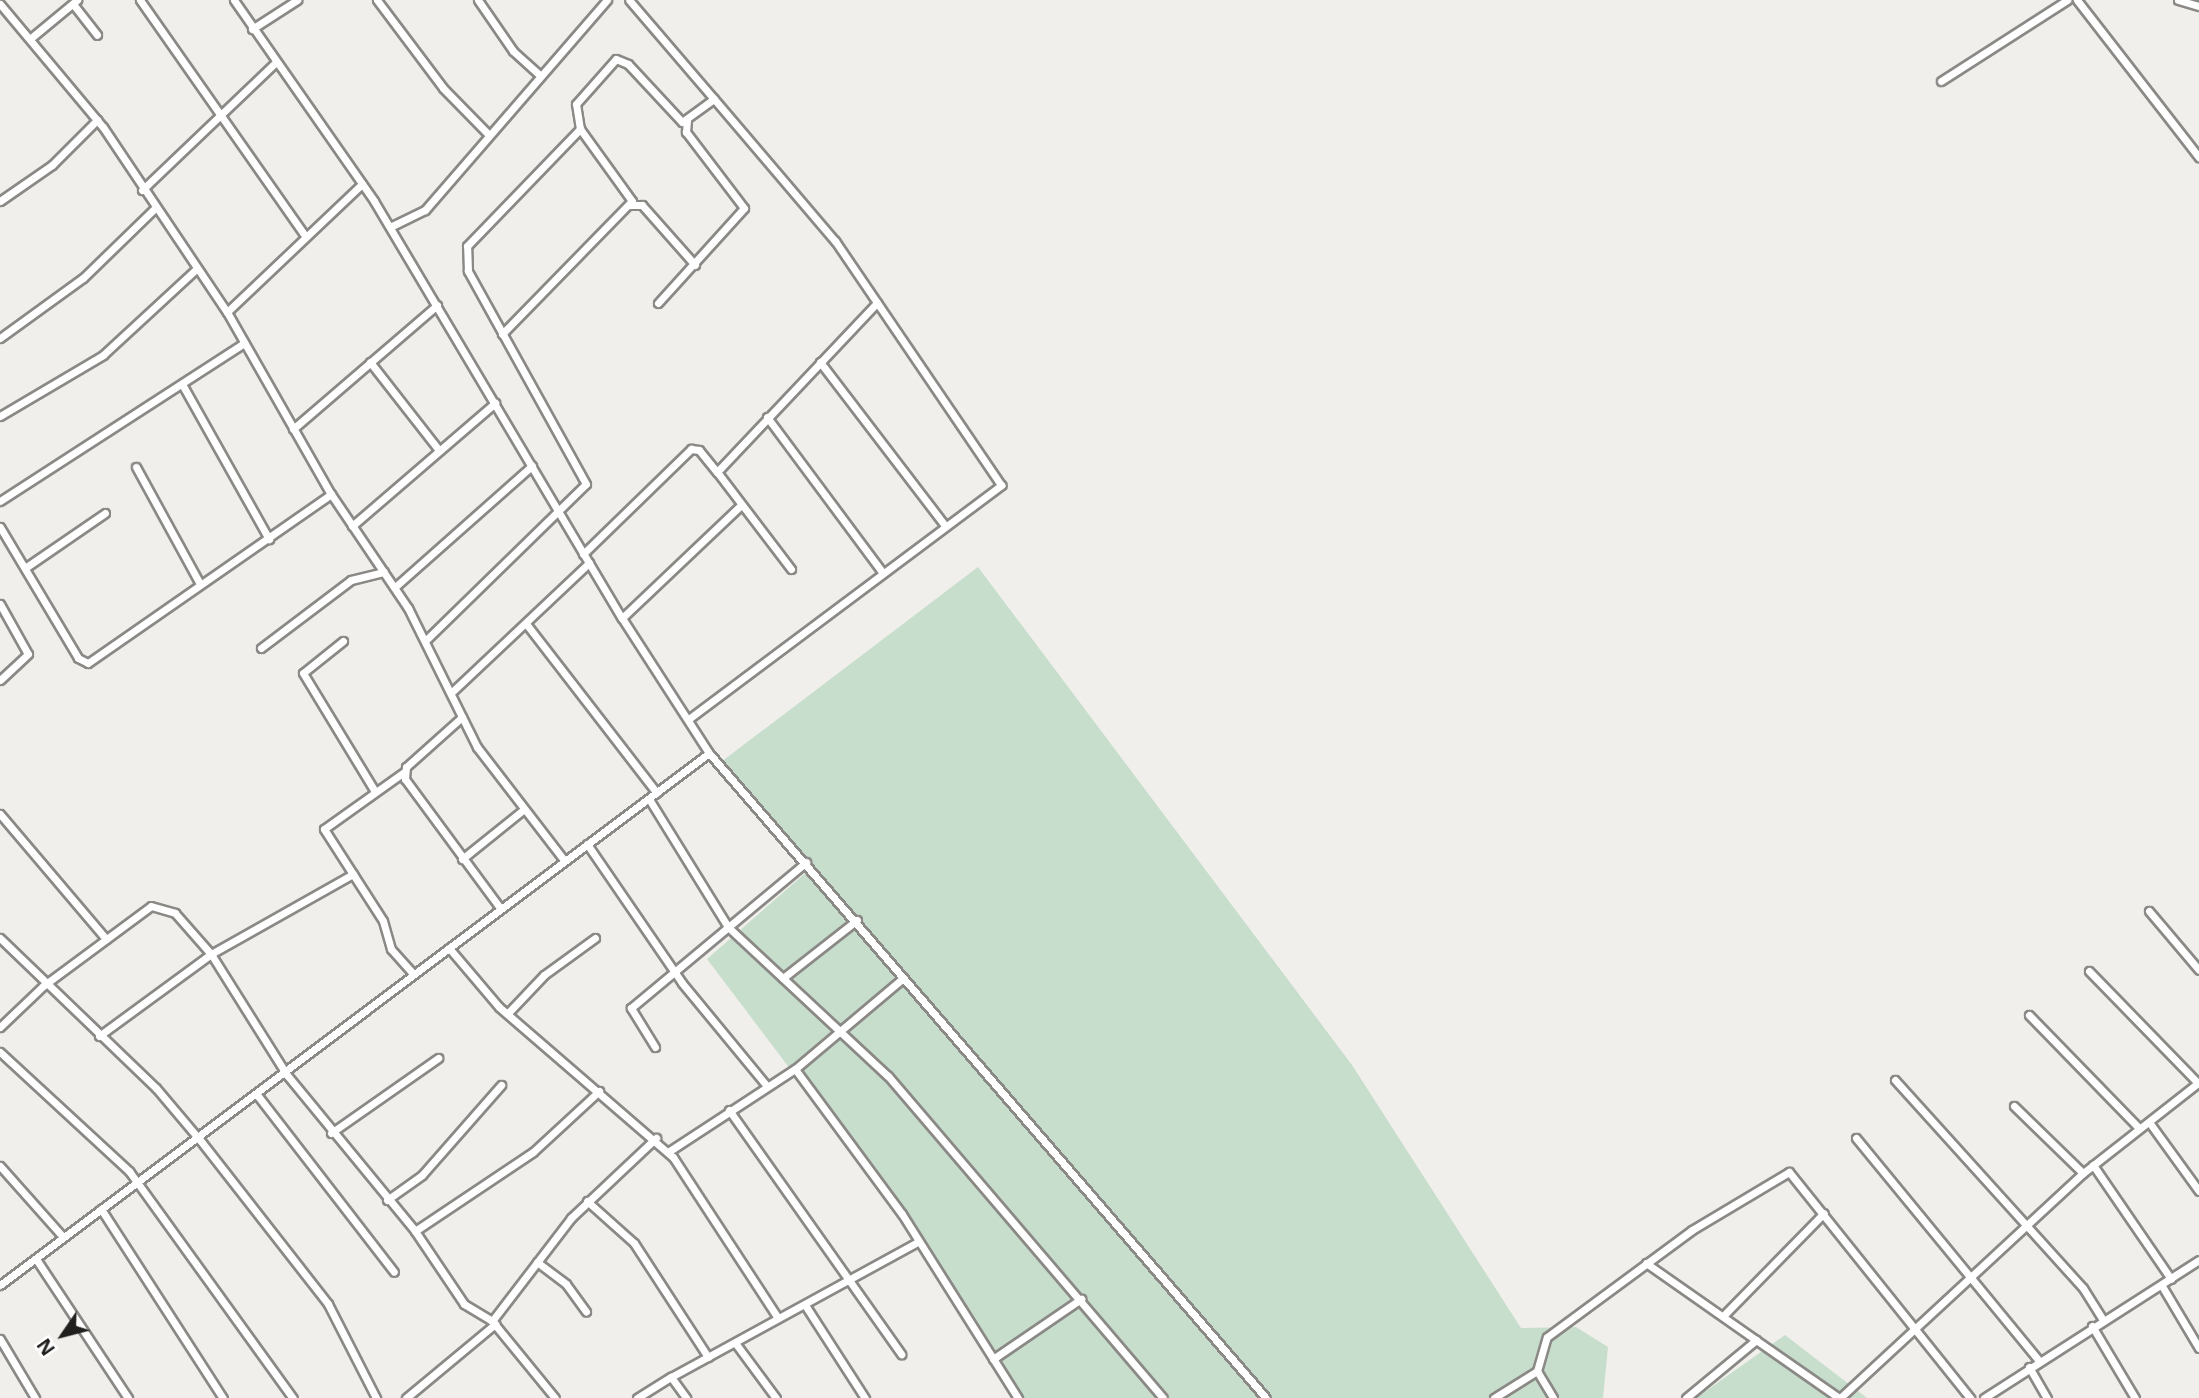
<!DOCTYPE html>
<html>
<head>
<meta charset="utf-8">
<style>
	body { margin:0 }
	#map { position:relative; width:2199px; height:1398px; overflow:hidden; background:#f1efeb; font-family:"Noto Sans",sans-serif }
	div>[style] { position:absolute }
	.green>* { inset:0; background:#c8decc }
	.roads { filter:drop-shadow(2px 0 #8b8986) drop-shadow(-2px 0 #8b8986) drop-shadow(0 2px #8b8986) drop-shadow(0 -2px #8b8986) }
	.street>* { height:7px; margin:-3.5px; padding:0 3.5px; transform-origin:3.5px; border-radius:3.5px; background:#fff }
	span { translate:-50% -50%; white-space:nowrap; text-align:center; line-height:1.15; -webkit-text-stroke:5px #fff; paint-order:stroke }
	.north { position:absolute; left:28px; top:1300px; width:70px; height:70px; -webkit-text-stroke:5px #fff; paint-order:stroke; rotate:235deg; font-size:19px; font-weight:700; line-height:28px; text-align:center; color:#21201f }
	.north::after { content:''; display:block; margin:auto; width:24px; height:32px; background:#21201f; clip-path:polygon(50% 0,100% 100%,50% 72%,0 100%) }
</style>
</head>
<body>
<div id="map">
	<div class="green">
		<div style="clip-path:polygon(978px 567px,1352px 1065px,1521px 1328px,1576px 1327px,1608px 1347px,1603px 1398px,1024px 1398px,908px 1225px,707px 959px,810px 869px,721px 762px)"></div>
		<div style="clip-path:polygon(1785px 1335px,1867px 1398px,1696px 1398px)"></div>
	</div>
	<div class="roads">
		<div class="street">
			<div style="left:140px;top:0;width:289px;rotate:55deg"></div>
			<div style="left:234px;top:0;width:245px;rotate:55.1deg"></div>
			<div style="left:374px;top:201px;width:485px;rotate:59.3deg"></div>
			<div style="left:622px;top:618px;width:161px;rotate:57.2deg"></div>
			<div style="left:709px;top:753px;width:852px;rotate:49.19deg"></div>
			<div style="left:377px;top:0;width:110px;rotate:53.1deg"></div>
			<div style="left:443px;top:88px;width:64px;rotate:45.6deg"></div>
			<div style="left:478px;top:0;width:62px;rotate:55.5deg"></div>
			<div style="left:513px;top:51px;width:36px;rotate:42deg"></div>
			<div style="left:2077px;top:0;width:199px;rotate:52.2deg"></div>
			<div style="left:2178px;top:0;width:22px;rotate:16deg"></div>
			<div style="left:0;top:4px;width:160px;rotate:50.1deg"></div>
			<div style="left:103px;top:127px;width:223px;rotate:56.2deg"></div>
			<div style="left:227px;top:312px;width:210px;rotate:60.3deg"></div>
			<div style="left:331px;top:494px;width:138px;rotate:56deg"></div>
			<div style="left:408px;top:608px;width:155px;rotate:63.6deg"></div>
			<div style="left:477px;top:747px;width:143px;rotate:52.4deg"></div>
			<div style="left:73px;top:4px;width:39px;rotate:52deg"></div>
			<div style="left:252px;top:29px;width:54px;rotate:-32.8deg"></div>
			<div style="left:31px;top:38px;width:60px;rotate:-39.6deg"></div>
			<div style="left:1941px;top:81px;width:150px;rotate:-32.7deg"></div>
			<div style="left:142px;top:190px;width:185px;rotate:-43.7deg"></div>
			<div style="left:0;top:201px;width:63px;rotate:-34.7deg"></div>
			<div style="left:52px;top:165px;width:64px;rotate:-45deg"></div>
			<div style="left:630px;top:205px;width:12px"></div>
			<div style="left:642px;top:205px;width:80px;rotate:48.5deg"></div>
			<div style="left:390px;top:227px;width:39px;rotate:-26deg"></div>
			<div style="left:425px;top:210px;width:278px;rotate:-49.1deg"></div>
			<div style="left:658px;top:303px;width:128px;rotate:-47.8deg"></div>
			<div style="left:744px;top:208px;width:96px;rotate:-127.3deg"></div>
			<div style="left:686px;top:132px;width:11px;rotate:-85deg"></div>
			<div style="left:227px;top:312px;width:186px;rotate:-43.5deg"></div>
			<div style="left:502px;top:334px;width:186px;rotate:-45.7deg"></div>
			<div style="left:632px;top:201px;width:89px;rotate:-125.8deg"></div>
			<div style="left:0;top:338px;width:102px;rotate:-35.9deg"></div>
			<div style="left:83px;top:278px;width:98px;rotate:-44.2deg"></div>
			<div style="left:370px;top:362px;width:110px;rotate:52deg"></div>
			<div style="left:820px;top:362px;width:204px;rotate:52.6deg"></div>
			<div style="left:182px;top:384px;width:178px;rotate:60.7deg"></div>
			<div style="left:0;top:416px;width:120px;rotate:-30.6deg"></div>
			<div style="left:103px;top:355px;width:125px;rotate:-42.7deg"></div>
			<div style="left:767px;top:417px;width:193px;rotate:53.4deg"></div>
			<div style="left:293px;top:429px;width:190px;rotate:-40.7deg"></div>
			<div style="left:136px;top:467px;width:133px;rotate:61.3deg"></div>
			<div style="left:0;top:501px;width:291px;rotate:-32.9deg"></div>
			<div style="left:352px;top:526px;width:189px;rotate:-40.7deg"></div>
			<div style="left:0;top:527px;width:152px;rotate:59.2deg"></div>
			<div style="left:78px;top:658px;width:11px;rotate:27deg"></div>
			<div style="left:88px;top:663px;width:296px;rotate:-34.8deg"></div>
			<div style="left:583px;top:554px;width:151px;rotate:-44.2deg"></div>
			<div style="left:691px;top:449px;width:8px;rotate:7deg"></div>
			<div style="left:699px;top:450px;width:28px;rotate:51deg"></div>
			<div style="left:25px;top:568px;width:97px;rotate:-34.5deg"></div>
			<div style="left:791px;top:569px;width:122px;rotate:-127.3deg"></div>
			<div style="left:717px;top:472px;width:233px;rotate:-46.6deg"></div>
			<div style="left:395px;top:587px;width:183px;rotate:-41.5deg"></div>
			<div style="left:0;top:604px;width:57px;rotate:60.8deg"></div>
			<div style="left:28px;top:654px;width:38px;rotate:137deg"></div>
			<div style="left:622px;top:618px;width:164px;rotate:-43.5deg"></div>
			<div style="left:527px;top:625px;width:212px;rotate:52.3deg"></div>
			<div style="left:426px;top:640px;width:223px;rotate:-44.3deg"></div>
			<div style="left:586px;top:484px;width:244px;rotate:-119deg"></div>
			<div style="left:468px;top:271px;width:25px;rotate:-92deg"></div>
			<div style="left:467px;top:246px;width:163px;rotate:-46deg"></div>
			<div style="left:580px;top:129px;width:25px;rotate:-99deg"></div>
			<div style="left:576px;top:104px;width:60px;rotate:-48.4deg"></div>
			<div style="left:616px;top:59px;width:13px;rotate:23deg"></div>
			<div style="left:628px;top:64px;width:79px;rotate:47deg"></div>
			<div style="left:682px;top:122px;width:39px;rotate:-36deg"></div>
			<div style="left:714px;top:99px;width:130px;rotate:-130.6deg"></div>
			<div style="left:343px;top:641px;width:51px;rotate:141.3deg"></div>
			<div style="left:303px;top:673px;width:137px;rotate:58.7deg"></div>
			<div style="left:261px;top:648px;width:113px;rotate:-37.1deg"></div>
			<div style="left:351px;top:580px;width:34px;rotate:-14deg"></div>
			<div style="left:453px;top:691px;width:187px;rotate:-43.3deg"></div>
			<div style="left:462px;top:717px;width:75px;rotate:138.2deg"></div>
			<div style="left:406px;top:767px;width:12px;rotate:95deg"></div>
			<div style="left:405px;top:779px;width:160px;rotate:53.6deg"></div>
			<div style="left:690px;top:718px;width:389px;rotate:-36.8deg"></div>
			<div style="left:1001px;top:485px;width:295px;rotate:-124.2deg"></div>
			<div style="left:835px;top:241px;width:187px;rotate:-130.4deg"></div>
			<div style="left:404px;top:772px;width:98px;rotate:144.5deg"></div>
			<div style="left:324px;top:829px;width:109px;rotate:57.3deg"></div>
			<div style="left:383px;top:921px;width:29px;rotate:74deg"></div>
			<div style="left:391px;top:949px;width:31px;rotate:48deg"></div>
			<div style="left:649px;top:799px;width:150px;rotate:58.3deg"></div>
			<div style="left:728px;top:927px;width:219px;rotate:43deg"></div>
			<div style="left:888px;top:1076px;width:423px;rotate:49.5deg"></div>
			<div style="left:0;top:814px;width:164px;rotate:49.7deg"></div>
			<div style="left:587px;top:844px;width:168px;rotate:55.6deg"></div>
			<div style="left:682px;top:983px;width:134px;rotate:50.5deg"></div>
			<div style="left:462px;top:859px;width:78px;rotate:-38.8deg"></div>
			<div style="left:2149px;top:911px;width:77px;rotate:49.7deg"></div>
			<div style="left:0;top:938px;width:216px;rotate:43.9deg"></div>
			<div style="left:156px;top:1088px;width:68px;rotate:49.8deg"></div>
			<div style="left:200px;top:1140px;width:208px;rotate:52deg"></div>
			<div style="left:328px;top:1304px;width:106px;rotate:62.9deg"></div>
			<div style="left:449px;top:948px;width:77px;rotate:49.7deg"></div>
			<div style="left:499px;top:1007px;width:230px;rotate:40.8deg"></div>
			<div style="left:673px;top:1157px;width:192px;rotate:56.9deg"></div>
			<div style="left:2089px;top:971px;width:156px;rotate:45.8deg"></div>
			<div style="left:783px;top:978px;width:94px;rotate:-38.1deg"></div>
			<div style="left:902px;top:979px;width:140px;rotate:139.9deg"></div>
			<div style="left:795px;top:1069px;width:180px;rotate:53.6deg"></div>
			<div style="left:902px;top:1214px;width:218px;rotate:57.8deg"></div>
			<div style="left:508px;top:1013px;width:52px;rotate:-46.5deg"></div>
			<div style="left:544px;top:975px;width:63px;rotate:-36deg"></div>
			<div style="left:2029px;top:1015px;width:158px;rotate:45.8deg"></div>
			<div style="left:0;top:1027px;width:59px;rotate:-43.6deg"></div>
			<div style="left:43px;top:986px;width:134px;rotate:-36.5deg"></div>
			<div style="left:151px;top:906px;width:25px;rotate:16deg"></div>
			<div style="left:175px;top:913px;width:55px;rotate:48.7deg"></div>
			<div style="left:211px;top:954px;width:143px;rotate:57.9deg"></div>
			<div style="left:287px;top:1075px;width:202px;rotate:50.6deg"></div>
			<div style="left:415px;top:1231px;width:88px;rotate:56.1deg"></div>
			<div style="left:464px;top:1304px;width:33px;rotate:31deg"></div>
			<div style="left:492px;top:1321px;width:99px;rotate:50.7deg"></div>
			<div style="left:99px;top:1036px;width:139px;rotate:-36.2deg"></div>
			<div style="left:211px;top:954px;width:163px;rotate:-29.4deg"></div>
			<div style="left:655px;top:1047px;width:46px;rotate:-121.6deg"></div>
			<div style="left:631px;top:1008px;width:228px;rotate:-39.8deg"></div>
			<div style="left:0;top:1052px;width:176px;rotate:42.7deg"></div>
			<div style="left:129px;top:1171px;width:280px;rotate:54.2deg"></div>
			<div style="left:1895px;top:1080px;width:280px;rotate:47.9deg"></div>
			<div style="left:2083px;top:1288px;width:38px;rotate:58deg"></div>
			<div style="left:258px;top:1096px;width:222px;rotate:52.3deg"></div>
			<div style="left:2014px;top:1106px;width:96px;rotate:44.2deg"></div>
			<div style="left:729px;top:1110px;width:299px;rotate:54.8deg"></div>
			<div style="left:2149px;top:1122px;width:85px;rotate:54.1deg"></div>
			<div style="left:331px;top:1133px;width:131px;rotate:-35deg"></div>
			<div style="left:1856px;top:1138px;width:288px;rotate:50.6deg"></div>
			<div style="left:668px;top:1152px;width:152px;rotate:-33.2deg"></div>
			<div style="left:2093px;top:1165px;width:138px;rotate:55.6deg"></div>
			<div style="left:0;top:1166px;width:95px;rotate:48.4deg"></div>
			<div style="left:387px;top:1200px;width:43px;rotate:-35.5deg"></div>
			<div style="left:422px;top:1175px;width:120px;rotate:-48.7deg"></div>
			<div style="left:587px;top:1201px;width:63px;rotate:41.8deg"></div>
			<div style="left:634px;top:1243px;width:136px;rotate:57deg"></div>
			<div style="left:101px;top:1209px;width:225px;rotate:57.2deg"></div>
			<div style="left:415px;top:1231px;width:142px;rotate:-33.8deg"></div>
			<div style="left:533px;top:1152px;width:90px;rotate:-42.7deg"></div>
			<div style="left:36px;top:1259px;width:167px;rotate:56.5deg"></div>
			<div style="left:537px;top:1262px;width:36px;rotate:37deg"></div>
			<div style="left:566px;top:1284px;width:34px;rotate:54deg"></div>
			<div style="left:1646px;top:1263px;width:134px;rotate:35deg"></div>
			<div style="left:0;top:1285px;width:886px;rotate:-36.88deg"></div>
			<div style="left:2162px;top:1286px;width:72px;rotate:59.2deg"></div>
			<div style="left:805px;top:1305px;width:111px;rotate:57.2deg"></div>
			<div style="left:1725px;top:1314px;width:141px;rotate:-45.6deg"></div>
			<div style="left:492px;top:1321px;width:130px;rotate:-52.5deg"></div>
			<div style="left:571px;top:1218px;width:117px;rotate:-43.3deg"></div>
			<div style="left:2092px;top:1326px;width:84px;rotate:59.2deg"></div>
			<div style="left:0;top:1339px;width:69px;rotate:59.3deg"></div>
			<div style="left:736px;top:1344px;width:67px;rotate:53.5deg"></div>
			<div style="left:993px;top:1359px;width:107px;rotate:-34.3deg"></div>
			<div style="left:2029px;top:1367px;width:36px;rotate:60deg"></div>
			<div style="left:1537px;top:1371px;width:35px;rotate:-74deg"></div>
			<div style="left:1547px;top:1337px;width:180px;rotate:-36.4deg"></div>
			<div style="left:1692px;top:1230px;width:113px;rotate:-30.9deg"></div>
			<div style="left:1789px;top:1172px;width:290px;rotate:51.3deg"></div>
			<div style="left:671px;top:1377px;width:279px;rotate:-28.7deg"></div>
			<div style="left:406px;top:1398px;width:116px;rotate:-39.7deg"></div>
			<div style="left:637px;top:1398px;width:40px;rotate:-32deg"></div>
			<div style="left:671px;top:1377px;width:26px;rotate:54deg"></div>
			<div style="left:1494px;top:1398px;width:51px;rotate:-32.1deg"></div>
			<div style="left:1537px;top:1371px;width:31px;rotate:59deg"></div>
			<div style="left:1686px;top:1398px;width:91px;rotate:-39.6deg"></div>
			<div style="left:1756px;top:1340px;width:101px;rotate:34.9deg"></div>
			<div style="left:1840px;top:1398px;width:331px;rotate:-42.8deg"></div>
			<div style="left:2083px;top:1173px;width:147px;rotate:-38.1deg"></div>
			<div style="left:1984px;top:1398px;width:255px;rotate:-32.7deg"></div>
		</div>
	</div>
	<div class="north">N</div>
</div>
</body>
</html>
